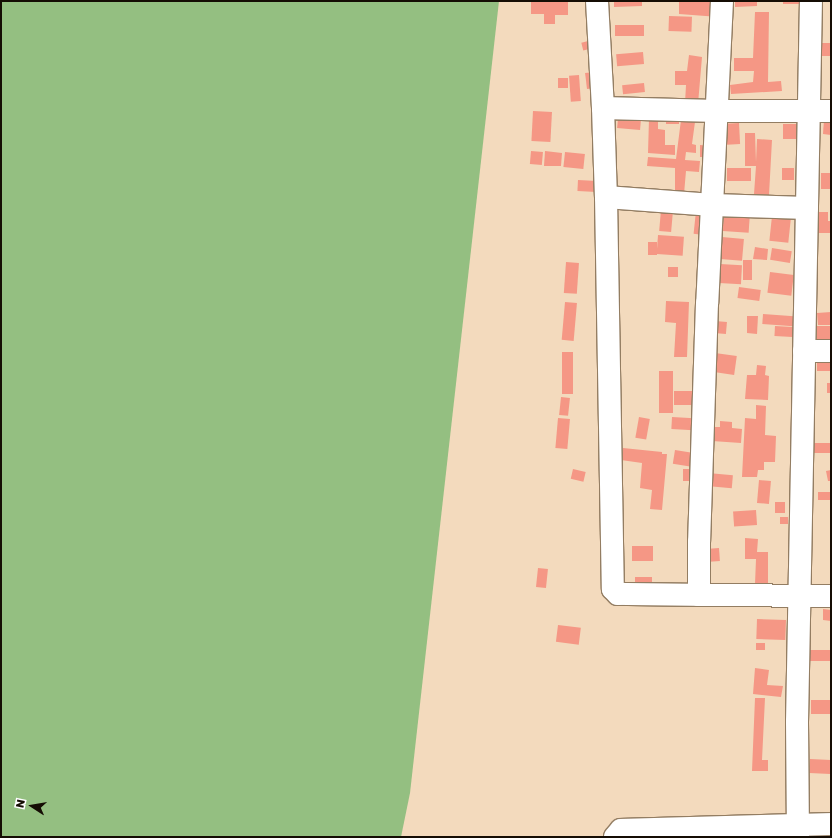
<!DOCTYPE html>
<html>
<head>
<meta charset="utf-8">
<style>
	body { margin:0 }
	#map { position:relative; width:832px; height:838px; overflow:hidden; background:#f3dabd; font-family:"Golos Text",sans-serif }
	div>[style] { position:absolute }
	.green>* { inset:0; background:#94bf81 }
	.building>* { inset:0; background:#f59785; transform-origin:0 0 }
	.roads { filter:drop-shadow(1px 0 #937d62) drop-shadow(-1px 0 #937d62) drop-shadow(0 1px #937d62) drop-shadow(0 -1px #937d62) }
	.street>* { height:22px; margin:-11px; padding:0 11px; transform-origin:11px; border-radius:11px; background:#fff }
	span { translate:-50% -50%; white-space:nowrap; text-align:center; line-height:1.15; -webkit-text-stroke:3px #fff; paint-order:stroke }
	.frame { position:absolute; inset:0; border:2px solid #150d04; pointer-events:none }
	.north { position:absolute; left:12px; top:786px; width:40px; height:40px; -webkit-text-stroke:3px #fff; paint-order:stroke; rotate:282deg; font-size:11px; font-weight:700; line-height:16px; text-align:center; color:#150d04 }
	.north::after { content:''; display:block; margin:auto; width:14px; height:18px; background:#150d04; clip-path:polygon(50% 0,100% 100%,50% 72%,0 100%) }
</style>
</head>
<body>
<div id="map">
	<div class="green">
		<div style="clip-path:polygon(1px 1px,499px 1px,410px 793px,401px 837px,1px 837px)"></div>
	</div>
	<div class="building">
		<div style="clip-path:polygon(531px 1px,568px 1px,568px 15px,555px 15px,555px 24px,544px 24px,544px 14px,531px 14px)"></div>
		<div style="clip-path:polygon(614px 1px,642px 1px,642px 6px,614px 7px)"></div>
		<div style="clip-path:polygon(679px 1px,720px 1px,719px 17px,679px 14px)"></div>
		<div style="clip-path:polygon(735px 1px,757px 1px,757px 6px,735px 7px)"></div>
		<div style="left:783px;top:1px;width:22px;height:3px"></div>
		<div style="clip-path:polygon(755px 12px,769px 12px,768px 82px,781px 81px,782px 91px,731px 94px,730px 85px,753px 82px,754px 71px,734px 71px,734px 58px,753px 58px)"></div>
		<div style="left:669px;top:16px;width:23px;height:15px;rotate:2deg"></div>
		<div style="left:615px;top:25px;width:29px;height:11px"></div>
		<div style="left:592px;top:40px;width:8px;height:11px;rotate:76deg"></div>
		<div style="left:822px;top:43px;width:9px;height:13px"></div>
		<div style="left:643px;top:52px;width:12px;height:27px;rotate:85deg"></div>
		<div style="clip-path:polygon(689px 55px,702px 57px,698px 104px,685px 103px,686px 85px,675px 85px,675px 71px,687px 71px)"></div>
		<div style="left:594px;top:72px;width:16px;height:9px;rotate:83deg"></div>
		<div style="left:579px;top:75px;width:26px;height:10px;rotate:86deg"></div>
		<div style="left:558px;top:78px;width:10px;height:10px"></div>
		<div style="left:644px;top:83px;width:9px;height:22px;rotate:84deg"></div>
		<div style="left:533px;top:111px;width:19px;height:30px;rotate:3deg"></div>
		<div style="left:618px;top:118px;width:23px;height:10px;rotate:5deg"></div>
		<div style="left:666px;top:118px;width:13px;height:6px"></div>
		<div style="clip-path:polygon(649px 119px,658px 119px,658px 129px,665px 130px,665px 145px,675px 145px,675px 155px,648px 153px)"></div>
		<div style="clip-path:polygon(824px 119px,831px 119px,831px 135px,823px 134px)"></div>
		<div style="clip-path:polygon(681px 120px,695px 122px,692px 144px,696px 145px,696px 153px,686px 152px,685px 160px,700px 161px,699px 172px,686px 171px,684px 194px,675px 193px,675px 168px,647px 166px,648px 157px,676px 159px)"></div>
		<div style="left:739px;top:123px;width:21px;height:13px;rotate:87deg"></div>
		<div style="left:783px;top:124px;width:20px;height:15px"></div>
		<div style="clip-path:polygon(745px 133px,755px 133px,756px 162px,757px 139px,772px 140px,769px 195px,754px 194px,756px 166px,745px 166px)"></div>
		<div style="clip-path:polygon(700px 145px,711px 146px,702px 173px,703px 157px,700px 157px)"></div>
		<div style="left:531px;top:151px;width:12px;height:13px;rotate:5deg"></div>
		<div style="clip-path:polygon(545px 151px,562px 153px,561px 166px,544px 166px)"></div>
		<div style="left:565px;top:152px;width:20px;height:15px;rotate:6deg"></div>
		<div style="left:751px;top:168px;width:13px;height:24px;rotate:90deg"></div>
		<div style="left:782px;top:168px;width:12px;height:12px"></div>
		<div style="left:821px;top:173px;width:10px;height:16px"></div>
		<div style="left:578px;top:180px;width:19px;height:11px;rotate:3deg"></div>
		<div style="left:661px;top:210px;width:12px;height:21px;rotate:5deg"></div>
		<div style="left:696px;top:211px;width:10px;height:23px;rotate:6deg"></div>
		<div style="left:724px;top:212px;width:26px;height:19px;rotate:4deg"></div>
		<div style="clip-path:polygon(816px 212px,828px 212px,828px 221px,831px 221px,831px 233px,816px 233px)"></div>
		<div style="left:772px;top:216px;width:19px;height:25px;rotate:6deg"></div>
		<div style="left:658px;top:235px;width:26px;height:19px;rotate:4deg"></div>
		<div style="left:722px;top:237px;width:22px;height:22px;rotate:5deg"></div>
		<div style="left:648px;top:242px;width:9px;height:13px"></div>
		<div style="clip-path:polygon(755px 247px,768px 249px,767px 260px,753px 259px)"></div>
		<div style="left:772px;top:248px;width:20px;height:12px;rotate:9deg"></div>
		<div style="left:743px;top:260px;width:9px;height:20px"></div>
		<div style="left:566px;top:262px;width:13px;height:31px;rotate:4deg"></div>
		<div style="left:720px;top:264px;width:22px;height:19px;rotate:3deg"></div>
		<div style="left:668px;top:267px;width:10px;height:10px"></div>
		<div style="left:770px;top:272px;width:24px;height:21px;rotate:7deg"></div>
		<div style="left:739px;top:287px;width:22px;height:11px;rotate:8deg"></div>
		<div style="clip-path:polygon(666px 301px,689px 302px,687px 357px,674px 357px,676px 323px,665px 322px)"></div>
		<div style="left:565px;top:302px;width:12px;height:38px;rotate:5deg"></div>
		<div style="clip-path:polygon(831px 312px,831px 325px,818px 325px,817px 313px)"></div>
		<div style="left:763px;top:314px;width:31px;height:10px;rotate:4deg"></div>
		<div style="clip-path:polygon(747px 316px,758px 316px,757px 334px,747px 333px)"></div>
		<div style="left:715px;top:321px;width:12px;height:12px;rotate:5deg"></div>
		<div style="left:775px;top:326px;width:18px;height:10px;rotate:3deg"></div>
		<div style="left:831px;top:326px;width:16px;height:14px;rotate:90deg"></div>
		<div style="left:562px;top:352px;width:11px;height:42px"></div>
		<div style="left:715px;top:353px;width:22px;height:19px;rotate:8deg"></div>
		<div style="left:817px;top:361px;width:14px;height:10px"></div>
		<div style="clip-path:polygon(757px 365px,766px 366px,765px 375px,769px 376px,768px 400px,745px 399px,747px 375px,756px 375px)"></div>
		<div style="left:659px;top:371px;width:14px;height:42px"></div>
		<div style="left:827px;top:383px;width:4px;height:10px"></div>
		<div style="left:674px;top:391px;width:21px;height:14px"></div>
		<div style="left:561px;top:397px;width:9px;height:18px;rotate:6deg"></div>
		<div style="clip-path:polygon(756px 405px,766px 406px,765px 435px,776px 436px,775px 462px,764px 462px,764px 470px,758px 470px,757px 477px,742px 477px,745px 418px,756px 419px)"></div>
		<div style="left:639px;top:417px;width:11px;height:21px;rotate:10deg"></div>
		<div style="left:672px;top:417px;width:22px;height:12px;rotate:3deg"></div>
		<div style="left:558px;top:418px;width:12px;height:30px;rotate:5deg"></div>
		<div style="clip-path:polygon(720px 421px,732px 422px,732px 428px,742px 429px,741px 443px,712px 441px,714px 427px,720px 427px)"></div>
		<div style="left:831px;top:443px;width:10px;height:17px;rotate:90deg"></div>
		<div style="clip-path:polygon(623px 448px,662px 452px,662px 454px,667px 454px,662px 510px,650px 509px,652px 490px,640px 488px,642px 463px,621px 460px)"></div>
		<div style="left:675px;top:450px;width:19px;height:14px;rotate:9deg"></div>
		<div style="left:573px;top:469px;width:13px;height:10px;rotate:13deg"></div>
		<div style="left:683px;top:469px;width:12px;height:12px"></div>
		<div style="clip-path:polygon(831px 470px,831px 481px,828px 481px,826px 471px)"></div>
		<div style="left:708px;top:473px;width:25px;height:13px;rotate:5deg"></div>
		<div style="left:759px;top:480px;width:12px;height:23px;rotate:5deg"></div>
		<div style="left:818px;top:492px;width:13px;height:8px"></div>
		<div style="left:775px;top:502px;width:10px;height:11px"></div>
		<div style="left:756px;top:510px;width:15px;height:23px;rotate:86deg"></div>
		<div style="left:780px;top:517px;width:8px;height:7px"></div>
		<div style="clip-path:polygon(745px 538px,758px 539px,757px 552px,768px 552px,768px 585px,755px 584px,756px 559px,745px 559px)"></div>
		<div style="left:653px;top:546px;width:15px;height:21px;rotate:90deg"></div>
		<div style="left:719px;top:548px;width:13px;height:10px;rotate:86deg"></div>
		<div style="left:538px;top:568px;width:10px;height:19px;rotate:6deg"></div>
		<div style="left:635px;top:577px;width:17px;height:11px"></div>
		<div style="clip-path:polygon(823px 609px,831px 610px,831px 621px,823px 620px)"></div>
		<div style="left:757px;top:619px;width:29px;height:20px;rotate:2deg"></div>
		<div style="left:558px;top:625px;width:23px;height:17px;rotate:7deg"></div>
		<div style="left:756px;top:643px;width:9px;height:7px"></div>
		<div style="left:831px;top:650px;width:11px;height:21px;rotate:90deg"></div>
		<div style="clip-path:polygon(755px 668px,769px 670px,767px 685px,783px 686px,781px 697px,753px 694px)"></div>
		<div style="clip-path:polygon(755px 698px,765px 698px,762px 760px,768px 760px,768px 771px,752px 771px)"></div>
		<div style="left:811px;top:700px;width:20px;height:14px"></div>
		<div style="left:810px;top:759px;width:21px;height:14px;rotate:3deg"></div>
	</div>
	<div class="roads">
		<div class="street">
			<div style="left:597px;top:1px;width:107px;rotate:86.8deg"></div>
			<div style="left:603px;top:108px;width:89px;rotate:88.1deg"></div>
			<div style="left:606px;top:197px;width:107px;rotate:4.3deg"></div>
			<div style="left:713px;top:205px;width:94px;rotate:1.8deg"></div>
			<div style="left:722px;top:1px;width:302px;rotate:92.8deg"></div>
			<div style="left:707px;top:303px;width:239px;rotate:91.9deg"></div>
			<div style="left:699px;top:542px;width:53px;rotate:90deg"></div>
			<div style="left:699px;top:595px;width:132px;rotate:0.4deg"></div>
			<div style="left:603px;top:108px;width:114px;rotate:1.5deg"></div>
			<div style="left:717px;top:111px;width:114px"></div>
			<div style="left:606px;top:197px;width:392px;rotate:89deg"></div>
			<div style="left:613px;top:589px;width:7px;rotate:45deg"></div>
			<div style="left:618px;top:594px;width:81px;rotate:0.7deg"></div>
			<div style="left:804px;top:351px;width:27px"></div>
			<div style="left:615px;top:837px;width:9px;rotate:-49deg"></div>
			<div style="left:621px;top:830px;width:210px;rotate:-1.6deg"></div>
			<div style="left:798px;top:837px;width:115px;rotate:-90.5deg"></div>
			<div style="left:797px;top:722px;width:721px;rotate:-88.89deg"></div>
		</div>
	</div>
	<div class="frame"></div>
	<div class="north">N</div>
</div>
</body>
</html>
